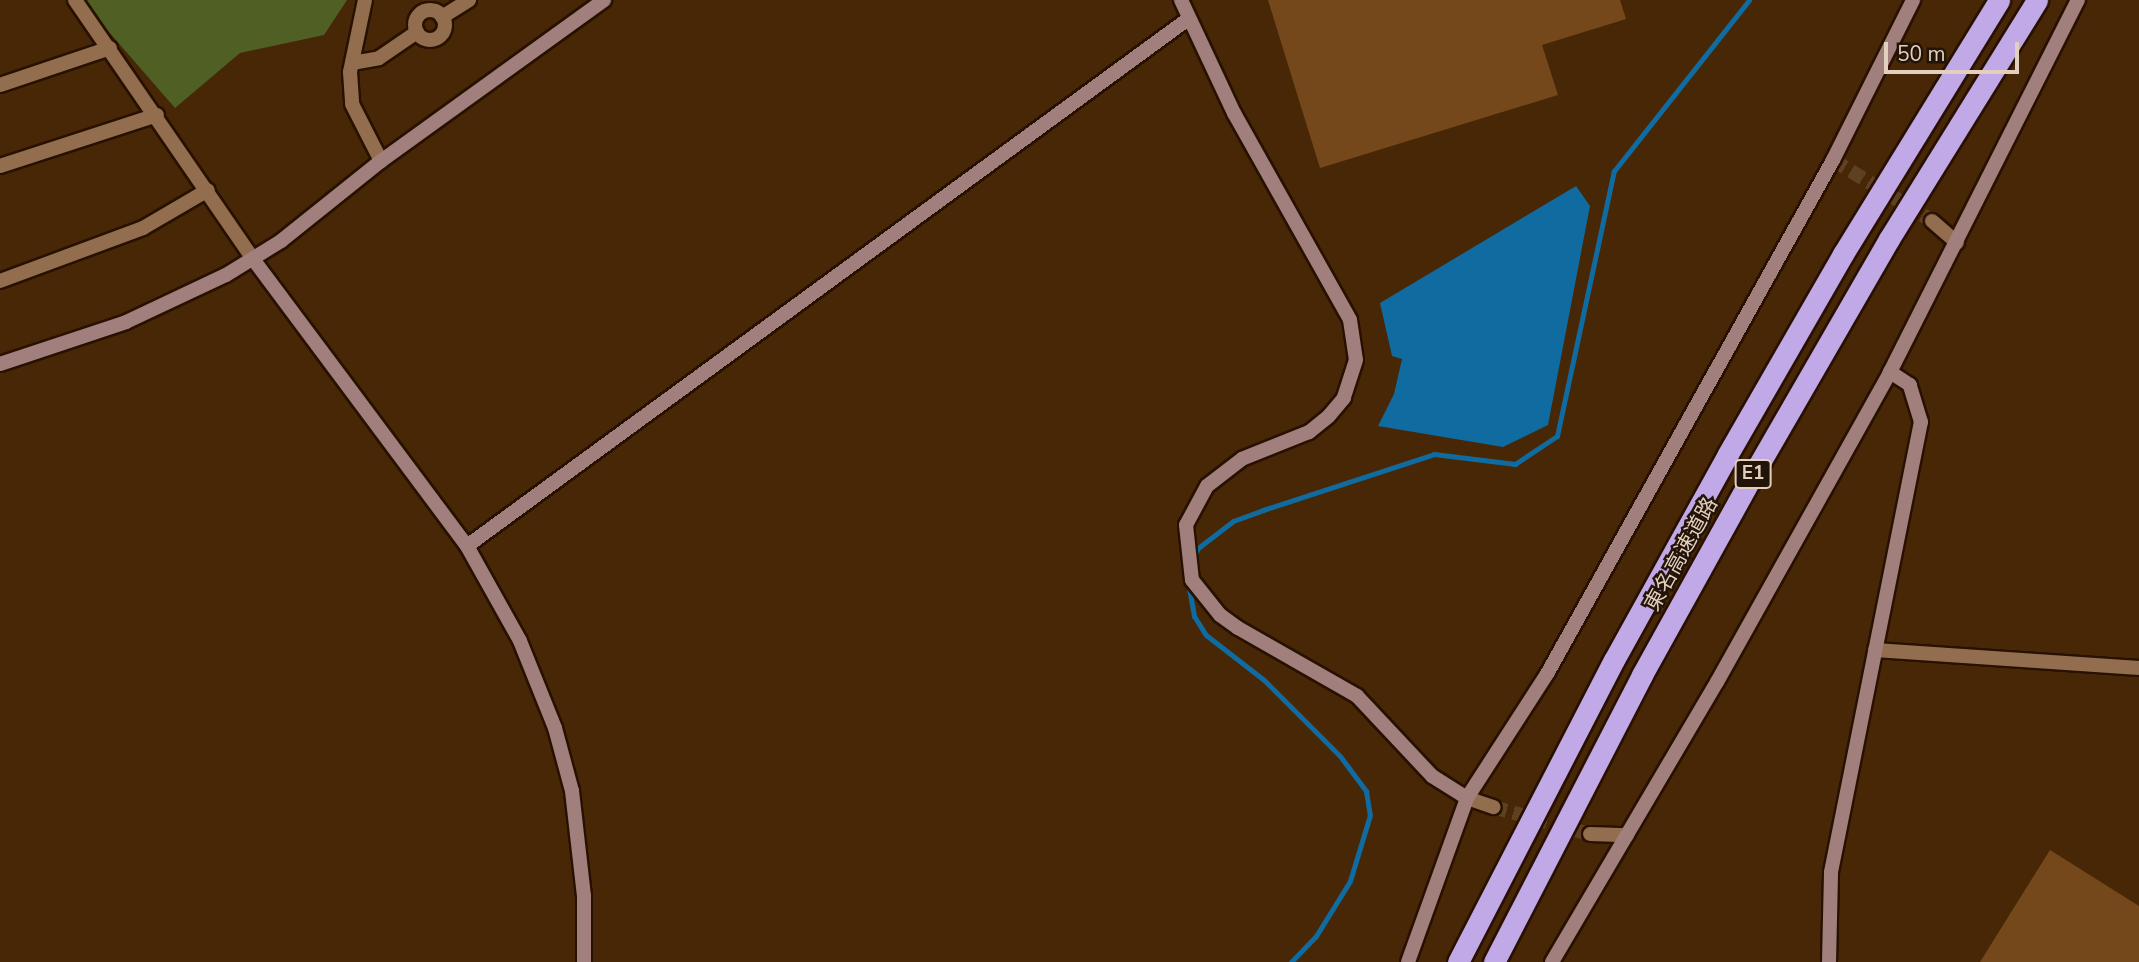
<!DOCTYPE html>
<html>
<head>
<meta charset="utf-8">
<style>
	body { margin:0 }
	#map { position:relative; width:2139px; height:962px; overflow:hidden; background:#472706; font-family:"Nunito Sans","Noto Sans JP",sans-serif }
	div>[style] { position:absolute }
	.forest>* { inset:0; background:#505f24 }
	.water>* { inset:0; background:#106ba0 }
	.stream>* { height:5px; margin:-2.5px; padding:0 2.5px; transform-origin:2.5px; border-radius:2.5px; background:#106ba0 }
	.building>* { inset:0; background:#75481b }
	.street-tunnel>* { height:14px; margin-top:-7px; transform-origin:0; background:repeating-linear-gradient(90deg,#5e4022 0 14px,transparent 0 21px) }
	.roads { filter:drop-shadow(2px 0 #281100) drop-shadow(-2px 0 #281100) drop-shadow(0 2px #281100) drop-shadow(0 -2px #281100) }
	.street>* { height:14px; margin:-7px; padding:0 7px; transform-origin:7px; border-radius:7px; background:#926d4e }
	.street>.ring { margin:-7px; padding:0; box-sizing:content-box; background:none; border:14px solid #926d4e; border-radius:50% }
	.secondary>* { height:14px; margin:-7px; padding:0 7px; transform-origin:7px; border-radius:7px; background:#a07f7c }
	.highway>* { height:21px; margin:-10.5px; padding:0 10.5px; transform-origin:10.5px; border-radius:10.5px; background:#c1a9e7 }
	span { translate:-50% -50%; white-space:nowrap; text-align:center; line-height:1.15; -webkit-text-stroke:5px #231408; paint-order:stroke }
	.shield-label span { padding:2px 5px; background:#231408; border:2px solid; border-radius:5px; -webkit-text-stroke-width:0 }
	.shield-label { font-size:19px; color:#e3cfbe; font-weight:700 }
	.street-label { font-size:21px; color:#e3cfbe }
	.scale { position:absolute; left:1884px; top:42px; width:135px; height:32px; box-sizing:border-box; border:4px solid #e3cfbe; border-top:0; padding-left:9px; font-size:21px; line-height:24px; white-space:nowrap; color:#e3cfbe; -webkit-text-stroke:5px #231408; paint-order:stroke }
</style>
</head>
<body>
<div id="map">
	<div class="forest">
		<div style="clip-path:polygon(81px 0,347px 0,324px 35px,240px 53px,175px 108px)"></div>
	</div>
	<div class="water">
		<div style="clip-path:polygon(1576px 186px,1590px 206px,1548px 425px,1503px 447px,1378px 426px,1394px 394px,1402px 359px,1392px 356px,1380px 303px)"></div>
	</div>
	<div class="stream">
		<div style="left:1193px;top:559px;width:12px;rotate:-66deg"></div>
		<div style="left:1198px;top:548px;width:44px;rotate:-37.6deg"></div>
		<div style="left:1233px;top:521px;width:32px;rotate:-20deg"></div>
		<div style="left:1263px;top:510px;width:180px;rotate:-18.1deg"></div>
		<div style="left:1434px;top:454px;width:82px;rotate:7deg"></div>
		<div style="left:1515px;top:464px;width:50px;rotate:-33.7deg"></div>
		<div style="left:1557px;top:436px;width:271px;rotate:-77.9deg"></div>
		<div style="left:1614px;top:171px;width:218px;rotate:-51.7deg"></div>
		<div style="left:1188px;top:582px;width:35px;rotate:80deg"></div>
		<div style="left:1194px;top:616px;width:22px;rotate:58deg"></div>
		<div style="left:1206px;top:635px;width:73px;rotate:37.8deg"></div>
		<div style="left:1264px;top:680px;width:107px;rotate:45deg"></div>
		<div style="left:1340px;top:756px;width:44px;rotate:53.4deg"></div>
		<div style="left:1366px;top:791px;width:24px;rotate:81deg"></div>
		<div style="left:1370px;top:815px;width:69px;rotate:106.9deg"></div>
		<div style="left:1350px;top:881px;width:65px;rotate:121.7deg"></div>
		<div style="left:1316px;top:936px;width:36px;rotate:134deg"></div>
	</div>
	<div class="building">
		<div style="clip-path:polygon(1268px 0,1620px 0,1626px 19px,1542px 45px,1558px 95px,1320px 168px)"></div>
		<div style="clip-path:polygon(2050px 850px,2139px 906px,2139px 962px,1980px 962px)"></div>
	</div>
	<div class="street-tunnel">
		<div style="left:1833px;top:160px;width:116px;rotate:31.6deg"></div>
		<div style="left:1493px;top:807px;width:101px;rotate:15.6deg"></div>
	</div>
	<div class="roads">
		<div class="street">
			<div style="left:75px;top:0;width:314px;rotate:55.5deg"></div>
			<div style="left:365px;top:0;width:74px;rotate:101.8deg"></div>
			<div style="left:350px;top:72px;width:32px;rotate:86deg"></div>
			<div style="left:352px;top:104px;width:64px;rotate:63deg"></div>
			<div class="ring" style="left:415px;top:10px;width:16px;height:16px"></div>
			<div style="left:442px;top:17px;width:32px;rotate:-32deg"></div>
			<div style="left:352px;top:63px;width:27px;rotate:-10deg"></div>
			<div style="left:379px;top:58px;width:46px;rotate:-34.4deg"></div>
			<div style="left:0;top:85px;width:116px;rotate:-18.6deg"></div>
			<div style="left:0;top:166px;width:165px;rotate:-18deg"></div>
			<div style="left:1932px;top:221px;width:33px;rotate:41deg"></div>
			<div style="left:0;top:281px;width:153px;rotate:-20.3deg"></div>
			<div style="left:143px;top:228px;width:75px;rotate:-30.3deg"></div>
			<div style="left:1875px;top:650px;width:265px;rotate:3.9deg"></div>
			<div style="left:1467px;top:798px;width:28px;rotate:19deg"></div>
			<div style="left:1590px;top:834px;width:37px;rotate:2deg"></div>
		</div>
		<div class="secondary">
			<div style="left:1181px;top:0;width:125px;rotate:64.9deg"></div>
			<div style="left:1234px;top:113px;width:237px;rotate:60.7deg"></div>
			<div style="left:1350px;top:320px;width:40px;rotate:81.5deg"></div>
			<div style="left:1356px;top:360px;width:40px;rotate:108deg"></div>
			<div style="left:1344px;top:398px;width:23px;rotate:130deg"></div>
			<div style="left:1329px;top:416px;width:26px;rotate:141deg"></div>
			<div style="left:1309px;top:432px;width:72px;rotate:158.1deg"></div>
			<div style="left:1242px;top:459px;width:44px;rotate:142.4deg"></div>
			<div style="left:1207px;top:486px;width:44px;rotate:118.3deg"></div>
			<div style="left:1186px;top:525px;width:55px;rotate:83.8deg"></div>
			<div style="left:1192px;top:580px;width:45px;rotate:51.3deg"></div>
			<div style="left:1220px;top:615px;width:22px;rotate:36deg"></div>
			<div style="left:1238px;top:628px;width:137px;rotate:29.7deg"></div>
			<div style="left:1357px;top:696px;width:110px;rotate:46.8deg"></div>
			<div style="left:1432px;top:776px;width:41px;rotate:32.2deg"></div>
			<div style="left:253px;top:259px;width:358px;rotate:53.3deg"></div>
			<div style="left:467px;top:546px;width:109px;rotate:60.8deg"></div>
			<div style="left:520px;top:641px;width:94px;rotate:68.1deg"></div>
			<div style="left:555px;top:728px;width:65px;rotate:74.9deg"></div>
			<div style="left:572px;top:791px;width:106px;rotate:83.5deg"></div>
			<div style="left:584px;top:896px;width:66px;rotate:90deg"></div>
			<div style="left:0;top:364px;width:133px;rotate:-18.4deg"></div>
			<div style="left:126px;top:322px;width:110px;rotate:-25.2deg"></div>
			<div style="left:226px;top:275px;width:65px;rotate:-31.7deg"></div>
			<div style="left:281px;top:241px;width:128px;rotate:-38.7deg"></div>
			<div style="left:381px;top:161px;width:275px;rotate:-35.8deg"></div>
			<div style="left:467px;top:546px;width:893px;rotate:-36.16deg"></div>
			<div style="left:1408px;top:962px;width:174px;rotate:-70.2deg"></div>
			<div style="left:1467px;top:798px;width:148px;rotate:-57.2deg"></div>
			<div style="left:1547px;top:674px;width:588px;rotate:-60.91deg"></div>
			<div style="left:1833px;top:160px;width:179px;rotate:-63.4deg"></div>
			<div style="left:1552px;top:962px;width:325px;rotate:-59.5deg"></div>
			<div style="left:1717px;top:682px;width:355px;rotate:-60.8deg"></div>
			<div style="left:1890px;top:372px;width:417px;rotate:-63.2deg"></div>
			<div style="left:1829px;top:962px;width:90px;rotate:-88.7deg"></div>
			<div style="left:1831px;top:872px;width:459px;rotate:-78.7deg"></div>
			<div style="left:1921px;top:422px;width:39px;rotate:-107deg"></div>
			<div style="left:1910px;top:385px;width:24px;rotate:-147deg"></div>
		</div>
		<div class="highway">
			<div style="left:1458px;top:962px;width:340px;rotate:-62.7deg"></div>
			<div style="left:1614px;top:660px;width:235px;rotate:-61deg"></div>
			<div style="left:1728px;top:454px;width:231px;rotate:-60.1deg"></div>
			<div style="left:1843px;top:254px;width:298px;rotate:-58.4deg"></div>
			<div style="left:1494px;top:962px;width:323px;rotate:-62.7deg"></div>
			<div style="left:1642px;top:675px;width:239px;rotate:-61deg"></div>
			<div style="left:1758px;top:466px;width:262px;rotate:-60deg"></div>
			<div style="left:1889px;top:239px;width:281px;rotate:-58.2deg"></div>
		</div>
	</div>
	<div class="shield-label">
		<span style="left:1753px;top:474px">E1</span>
	</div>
	<div class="street-label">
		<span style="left:1681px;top:554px;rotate:-61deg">東名高速道路</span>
	</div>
	<div class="scale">50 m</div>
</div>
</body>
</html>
